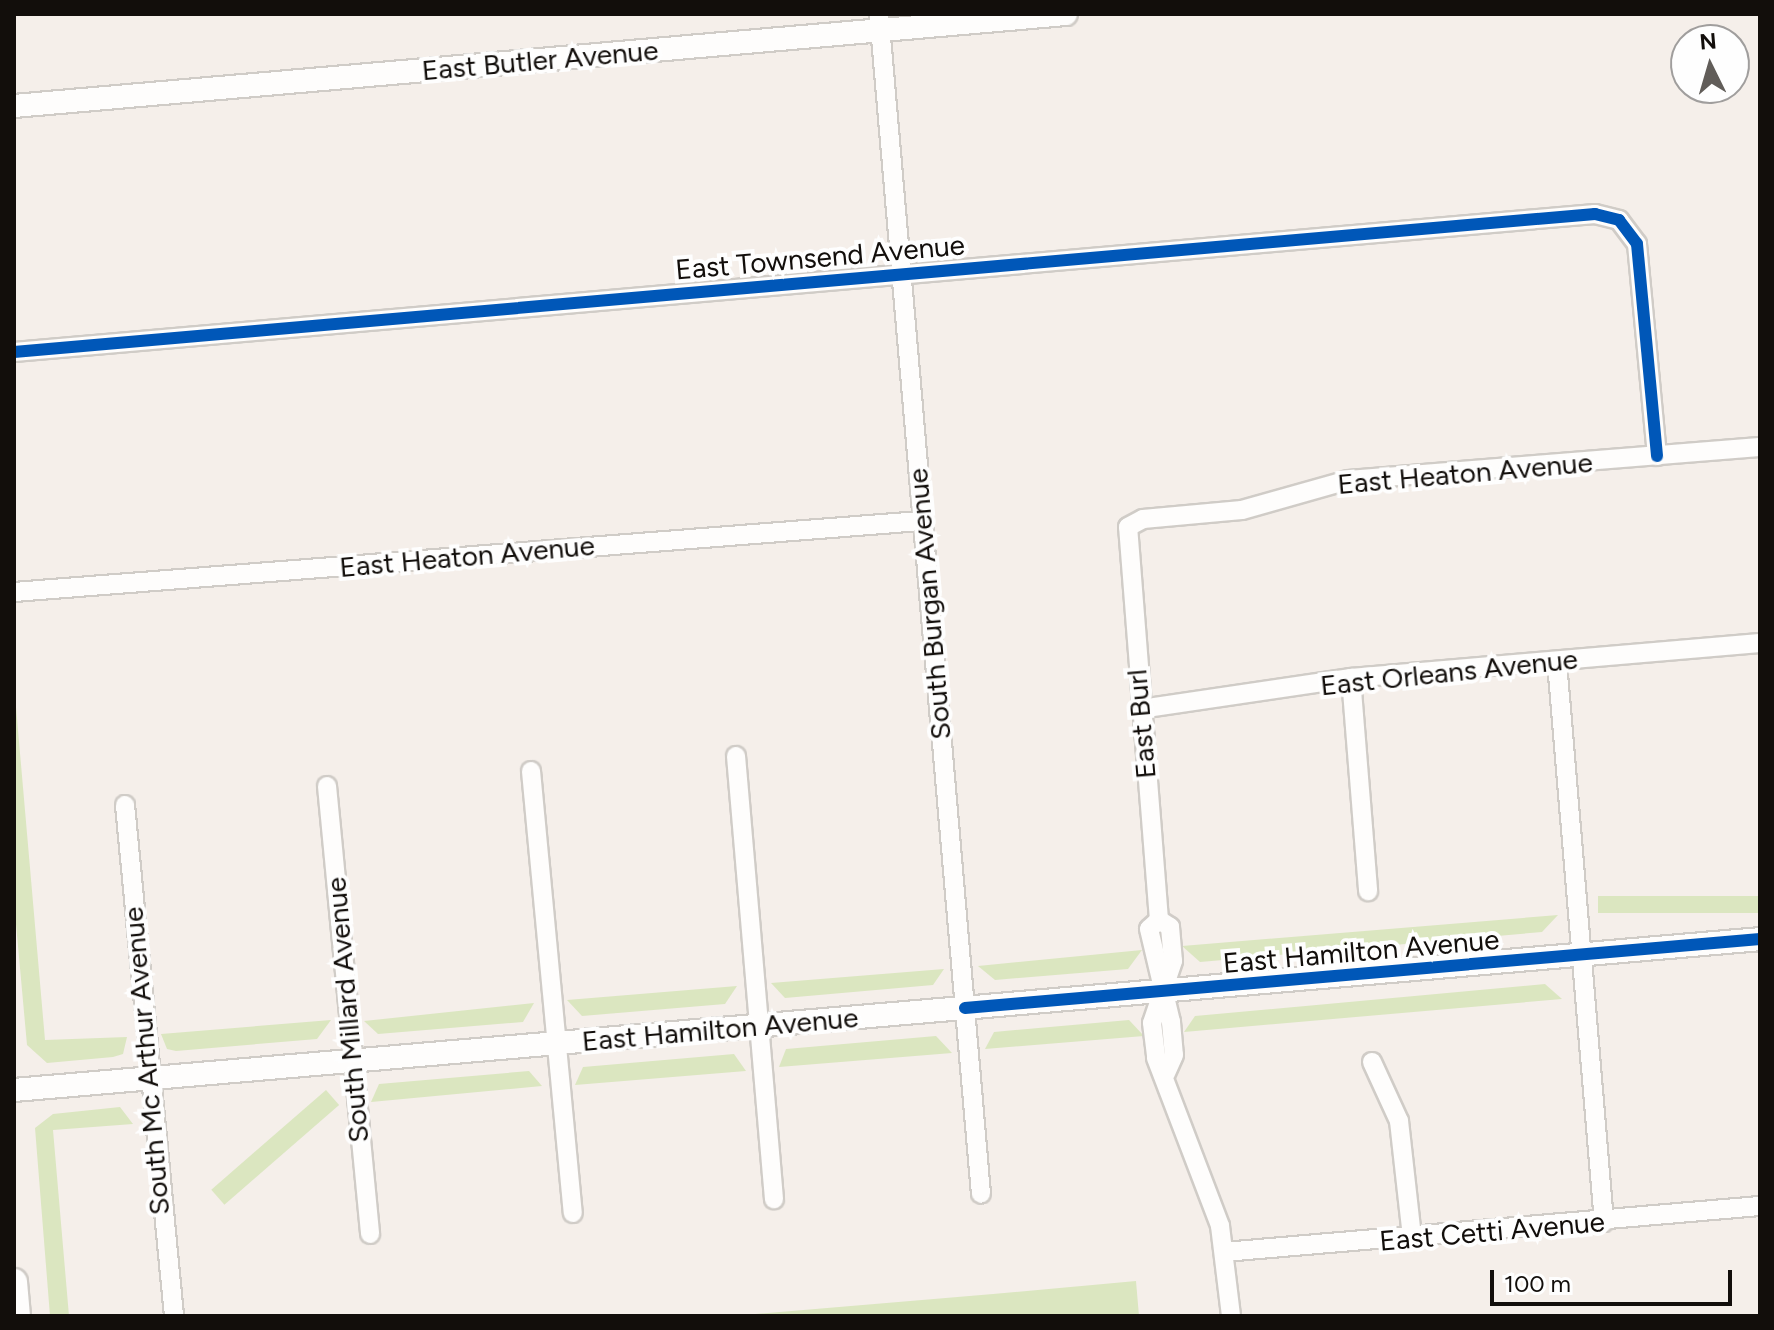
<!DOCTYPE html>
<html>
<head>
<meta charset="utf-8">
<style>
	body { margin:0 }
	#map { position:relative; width:1774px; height:1330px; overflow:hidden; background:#f5efea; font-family:Figtree,sans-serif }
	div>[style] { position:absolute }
	.green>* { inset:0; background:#dbe6c0; transform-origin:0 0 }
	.roads { filter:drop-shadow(2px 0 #d0ccc7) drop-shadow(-2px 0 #d0ccc7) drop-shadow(0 2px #d0ccc7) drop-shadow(0 -2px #d0ccc7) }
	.minor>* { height:18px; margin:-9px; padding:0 9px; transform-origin:9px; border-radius:9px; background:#fefdfc }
	.tertiary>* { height:22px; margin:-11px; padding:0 11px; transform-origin:11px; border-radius:11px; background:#fefdfc }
	.secondary>* { height:26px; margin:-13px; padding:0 13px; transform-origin:13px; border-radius:13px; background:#fefdfc }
	.cycleway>* { height:12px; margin:-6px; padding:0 6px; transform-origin:6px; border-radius:6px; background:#0057b8 }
	span { translate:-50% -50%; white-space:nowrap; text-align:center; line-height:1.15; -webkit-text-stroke:8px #fefefe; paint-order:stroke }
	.street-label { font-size:28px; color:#120e0b }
	.frame { position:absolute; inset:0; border:16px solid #120e0b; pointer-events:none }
	.north { position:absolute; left:1670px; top:24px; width:80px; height:80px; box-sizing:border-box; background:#fefefe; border:2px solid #a09e9d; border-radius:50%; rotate:355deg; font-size:22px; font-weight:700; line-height:32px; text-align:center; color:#120e0b }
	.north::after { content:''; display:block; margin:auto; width:28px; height:36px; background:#615d59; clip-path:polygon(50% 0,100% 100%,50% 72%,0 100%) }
	.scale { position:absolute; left:1490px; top:1270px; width:242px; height:36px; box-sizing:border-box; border:4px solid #120e0b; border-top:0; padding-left:10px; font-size:24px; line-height:28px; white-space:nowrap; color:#120e0b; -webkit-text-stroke:6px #fefefe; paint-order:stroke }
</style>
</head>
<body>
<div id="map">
	<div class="green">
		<div style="clip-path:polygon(14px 684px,45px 1040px,127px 1037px,123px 1054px,113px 1057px,47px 1063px,27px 1045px,14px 902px)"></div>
		<div style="left:1760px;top:896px;width:17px;height:162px;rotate:90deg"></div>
		<div style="clip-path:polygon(1558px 915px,1542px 932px,1200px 962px,1182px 946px)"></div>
		<div style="clip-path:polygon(1142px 950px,1128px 969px,995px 980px,978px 966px)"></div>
		<div style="clip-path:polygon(944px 969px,933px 985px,785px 998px,771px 983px)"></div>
		<div style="clip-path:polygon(1545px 984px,1562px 999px,1184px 1032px,1195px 1016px)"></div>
		<div style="clip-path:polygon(737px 986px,725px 1004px,582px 1016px,567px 1000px)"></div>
		<div style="clip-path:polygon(534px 1003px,523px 1022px,378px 1034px,364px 1021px)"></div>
		<div style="clip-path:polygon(331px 1020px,317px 1039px,176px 1051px,167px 1049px,161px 1034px)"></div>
		<div style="clip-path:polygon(1129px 1020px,1144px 1036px,985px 1049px,994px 1032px)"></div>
		<div style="clip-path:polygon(936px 1036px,952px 1053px,779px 1067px,786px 1049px)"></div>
		<div style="clip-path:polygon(734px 1054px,746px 1071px,575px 1085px,583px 1067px)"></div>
		<div style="clip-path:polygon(529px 1071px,542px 1086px,371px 1102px,379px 1084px)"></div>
		<div style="left:326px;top:1090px;width:20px;height:152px;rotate:49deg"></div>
		<div style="clip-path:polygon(120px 1107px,133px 1124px,53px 1130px,69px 1316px,50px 1316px,35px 1128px,53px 1114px)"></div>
		<div style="clip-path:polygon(1136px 1281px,1139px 1316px,732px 1316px,993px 1294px)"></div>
	</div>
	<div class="roads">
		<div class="minor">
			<div style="left:879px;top:14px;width:1184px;rotate:85.06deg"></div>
			<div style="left:14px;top:352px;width:1587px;rotate:-4.99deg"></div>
			<div style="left:1595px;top:214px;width:25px;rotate:14deg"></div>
			<div style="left:1619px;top:220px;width:30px;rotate:53deg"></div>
			<div style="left:1637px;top:244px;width:213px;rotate:84.6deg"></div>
			<div style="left:14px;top:592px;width:910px;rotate:-4.48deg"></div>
			<div style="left:1557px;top:662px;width:562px;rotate:85.2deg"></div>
			<div style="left:1351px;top:678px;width:214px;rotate:85.4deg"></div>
			<div style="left:1140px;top:709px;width:213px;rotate:-8.4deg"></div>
			<div style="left:1351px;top:678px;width:410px;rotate:-4.9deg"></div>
			<div style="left:736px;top:756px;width:445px;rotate:85.1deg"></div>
			<div style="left:531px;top:771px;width:444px;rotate:84.6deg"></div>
			<div style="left:327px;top:786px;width:450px;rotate:84.5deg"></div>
			<div style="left:125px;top:805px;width:513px;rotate:84.52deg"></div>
			<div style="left:1159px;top:920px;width:394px;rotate:-94.5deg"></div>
			<div style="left:1128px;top:527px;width:17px;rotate:-28deg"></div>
			<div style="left:1143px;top:519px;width:99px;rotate:-5.2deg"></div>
			<div style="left:1242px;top:510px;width:110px;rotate:-15.8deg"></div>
			<div style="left:1348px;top:480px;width:413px;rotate:-4.6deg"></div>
			<div style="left:1159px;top:920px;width:13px;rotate:32deg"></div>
			<div style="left:1170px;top:927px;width:34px;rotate:85deg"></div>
			<div style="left:1173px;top:961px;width:65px;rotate:108.7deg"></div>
			<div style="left:1152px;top:1023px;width:35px;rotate:83deg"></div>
			<div style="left:1156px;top:1058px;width:180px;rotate:69.1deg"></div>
			<div style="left:1220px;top:1226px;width:91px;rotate:83deg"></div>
			<div style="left:1159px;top:920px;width:13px;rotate:138deg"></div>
			<div style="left:1149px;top:929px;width:96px;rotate:76.7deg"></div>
			<div style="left:1171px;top:1022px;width:33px;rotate:85deg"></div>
			<div style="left:1174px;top:1055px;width:20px;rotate:114deg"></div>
			<div style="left:1372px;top:1062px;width:65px;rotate:65.4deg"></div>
			<div style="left:1399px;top:1121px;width:117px;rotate:83.6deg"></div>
			<div style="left:1224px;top:1252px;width:538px;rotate:-4.91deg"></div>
		</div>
		<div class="tertiary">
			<div style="left:14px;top:106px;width:1056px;rotate:-5deg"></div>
			<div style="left:14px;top:1090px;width:1753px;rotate:-4.94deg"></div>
		</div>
		<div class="secondary">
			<div style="left:14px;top:1282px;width:34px;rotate:85deg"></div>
		</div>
	</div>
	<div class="cycleway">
		<div style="left:14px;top:352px;width:1587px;rotate:-4.99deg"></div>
		<div style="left:1595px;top:214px;width:25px;rotate:14deg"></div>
		<div style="left:1619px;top:220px;width:30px;rotate:53deg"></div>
		<div style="left:1637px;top:244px;width:213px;rotate:84.6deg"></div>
		<div style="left:965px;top:1008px;width:798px;rotate:-4.96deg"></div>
	</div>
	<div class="street-label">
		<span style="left:540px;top:60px;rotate:-5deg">East Butler Avenue</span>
		<span style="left:820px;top:257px;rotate:-5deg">East Townsend Avenue</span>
		<span style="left:1465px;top:473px;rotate:-5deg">East Heaton Avenue</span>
		<span style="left:467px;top:556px;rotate:-5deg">East Heaton Avenue</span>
		<span style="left:929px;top:604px;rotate:-95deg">South Burgan Avenue</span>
		<span style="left:1449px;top:672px;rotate:-6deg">East Orleans Avenue</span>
		<span style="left:1141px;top:724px;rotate:-95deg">East Burl</span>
		<span style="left:1361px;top:951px;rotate:-5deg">East Hamilton Avenue</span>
		<span style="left:347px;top:1010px;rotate:-95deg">South Millard Avenue</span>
		<span style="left:720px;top:1029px;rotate:-5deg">East Hamilton Avenue</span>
		<span style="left:146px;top:1061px;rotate:-95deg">South Mc Arthur Avenue</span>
		<span style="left:1492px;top:1231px;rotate:-5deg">East Cetti Avenue</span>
	</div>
	<div class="frame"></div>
	<div class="north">N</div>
	<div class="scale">100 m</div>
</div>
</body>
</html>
